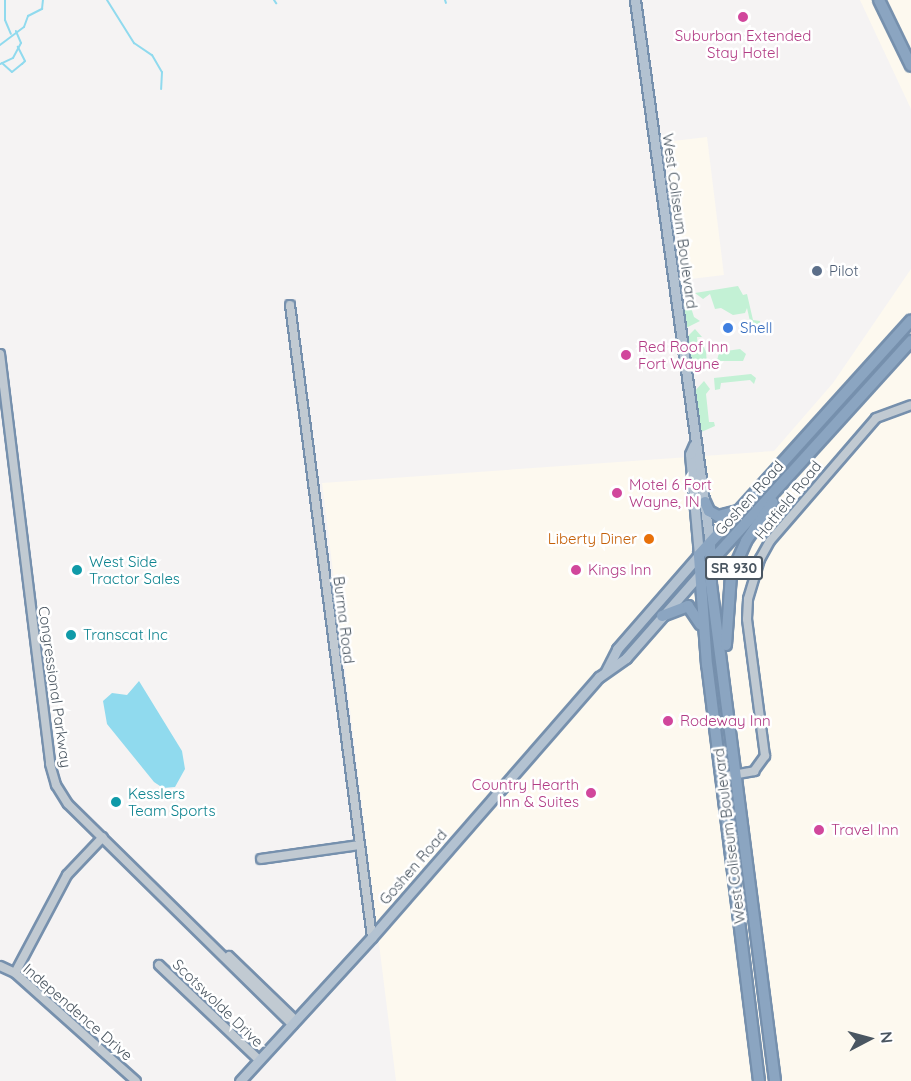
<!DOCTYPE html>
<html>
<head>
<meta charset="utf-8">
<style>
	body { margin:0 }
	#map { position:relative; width:911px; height:1081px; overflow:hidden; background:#f5f3f3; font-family:Quicksand,sans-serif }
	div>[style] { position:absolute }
	.commercial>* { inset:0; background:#fdf9ef; transform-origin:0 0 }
	.green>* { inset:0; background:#c3f1d5 }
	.water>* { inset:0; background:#90daee }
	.stream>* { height:2px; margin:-1px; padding:0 1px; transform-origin:1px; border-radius:1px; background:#90daee }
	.roads { filter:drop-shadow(2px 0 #7690ad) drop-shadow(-2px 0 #7690ad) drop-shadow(0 2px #7690ad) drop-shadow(0 -2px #7690ad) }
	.minor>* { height:8px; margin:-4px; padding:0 4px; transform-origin:4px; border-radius:4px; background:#c1cad2 }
	.major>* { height:9px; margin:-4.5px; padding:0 4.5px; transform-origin:4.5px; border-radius:4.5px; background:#b3c2d1 }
	.highway>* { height:10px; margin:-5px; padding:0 5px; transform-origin:5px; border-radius:5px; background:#8ba5c1 }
	.dots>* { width:16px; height:16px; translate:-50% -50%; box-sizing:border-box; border:3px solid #fff; border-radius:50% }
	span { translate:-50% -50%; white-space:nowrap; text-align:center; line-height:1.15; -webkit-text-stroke:5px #fff; paint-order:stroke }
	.shield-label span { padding:2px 4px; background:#fff; border:2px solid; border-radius:4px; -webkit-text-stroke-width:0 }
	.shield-label { font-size:14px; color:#4a5661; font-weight:700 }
	.hotel-label { font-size:15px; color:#b23c85 }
	.left { translate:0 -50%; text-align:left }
	.right { translate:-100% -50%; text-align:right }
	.street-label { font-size:15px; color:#4a5661 }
	.service-label { font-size:15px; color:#4e5e75 }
	.shop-label { font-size:15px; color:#366cbe }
	.food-label { font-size:15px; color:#c56008 }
	.culture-label { font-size:15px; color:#0d838f }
	.north { position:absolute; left:839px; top:1009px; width:60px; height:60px; -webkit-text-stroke:4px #fff; paint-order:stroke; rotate:84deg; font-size:16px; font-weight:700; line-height:24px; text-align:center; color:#4a5661 }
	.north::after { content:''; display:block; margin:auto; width:21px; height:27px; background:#4a5661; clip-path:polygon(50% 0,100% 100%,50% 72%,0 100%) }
</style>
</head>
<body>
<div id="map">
	<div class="commercial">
		<div style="clip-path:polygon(860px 0,911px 0,911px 109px)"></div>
		<div style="left:707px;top:137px;width:139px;height:40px;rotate:83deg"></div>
		<div style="clip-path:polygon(911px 269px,911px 1081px,396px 1081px,322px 483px,774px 451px,833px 383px)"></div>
	</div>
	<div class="green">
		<div style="clip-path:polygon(738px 286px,743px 295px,747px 294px,753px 320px,760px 321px,761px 327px,751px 326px,747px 308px,745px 313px,733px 315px,721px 308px,715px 309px,710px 294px,703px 299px,695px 293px)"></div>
		<div style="clip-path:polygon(688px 298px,694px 317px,700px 321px,686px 328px,683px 309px)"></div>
		<div style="clip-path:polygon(695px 329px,702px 337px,697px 337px,698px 346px,703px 345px,706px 352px,707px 363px,703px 366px,695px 366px,689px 358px,687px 337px)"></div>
		<div style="clip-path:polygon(740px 349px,746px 354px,743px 361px,717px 361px,719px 352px)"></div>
		<div style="clip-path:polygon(751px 374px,756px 378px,754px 384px,750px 380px,721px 383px,720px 389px,715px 390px,714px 378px)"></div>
		<div style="clip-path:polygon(704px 381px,710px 389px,706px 394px,709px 422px,714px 422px,715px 426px,699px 433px,693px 393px)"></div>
	</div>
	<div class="water">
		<div style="clip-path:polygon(139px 681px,182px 751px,185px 769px,175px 787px,163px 788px,154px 782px,107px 724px,103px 701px,112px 693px,127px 695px)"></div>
	</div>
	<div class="stream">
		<div style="left:5px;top:0;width:20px;rotate:90deg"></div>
		<div style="left:5px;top:20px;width:15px;rotate:67deg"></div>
		<div style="left:107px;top:0;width:51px;rotate:57.9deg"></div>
		<div style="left:134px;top:43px;width:22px;rotate:34deg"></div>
		<div style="left:152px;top:55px;width:20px;rotate:60deg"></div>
		<div style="left:162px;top:72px;width:17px;rotate:93deg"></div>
		<div style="left:274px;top:0;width:4px;rotate:56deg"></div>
		<div style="left:445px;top:0;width:3px;rotate:72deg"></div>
		<div style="left:0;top:45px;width:30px;rotate:-37deg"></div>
		<div style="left:24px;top:27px;width:12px;rotate:-70deg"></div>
		<div style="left:28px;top:16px;width:16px;rotate:-27deg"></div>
		<div style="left:42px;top:9px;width:9px;rotate:-84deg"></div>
		<div style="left:2px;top:63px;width:13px;rotate:42deg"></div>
		<div style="left:12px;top:72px;width:13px;rotate:-39deg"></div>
		<div style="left:22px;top:64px;width:4px;rotate:-45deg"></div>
		<div style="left:25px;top:61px;width:16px;rotate:-117deg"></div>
		<div style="left:0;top:64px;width:14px;rotate:-25deg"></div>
		<div style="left:13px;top:58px;width:17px;rotate:-62deg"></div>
		<div style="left:21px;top:43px;width:13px;rotate:-113deg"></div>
	</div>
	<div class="roads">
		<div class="minor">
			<div style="left:290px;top:305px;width:637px;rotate:82.61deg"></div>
			<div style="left:0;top:354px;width:413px;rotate:83deg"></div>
			<div style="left:50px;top:764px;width:22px;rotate:74deg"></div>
			<div style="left:56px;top:785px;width:22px;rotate:58deg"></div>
			<div style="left:68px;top:804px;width:315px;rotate:44.5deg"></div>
			<div style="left:721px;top:777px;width:34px;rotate:-10deg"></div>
			<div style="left:754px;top:771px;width:19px;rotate:-54deg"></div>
			<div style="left:765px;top:756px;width:138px;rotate:-97.5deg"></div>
			<div style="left:747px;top:619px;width:20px;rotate:-87deg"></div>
			<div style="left:748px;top:599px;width:42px;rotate:-73.3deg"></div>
			<div style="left:760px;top:559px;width:21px;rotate:-61deg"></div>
			<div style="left:770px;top:541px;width:162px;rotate:-49.2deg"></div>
			<div style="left:876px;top:418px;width:37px;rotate:-20deg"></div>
			<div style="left:261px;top:859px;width:99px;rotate:-8.1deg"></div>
			<div style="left:229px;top:956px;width:93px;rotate:44.1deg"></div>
			<div style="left:159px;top:965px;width:138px;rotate:43.5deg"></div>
			<div style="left:0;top:966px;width:17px;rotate:25deg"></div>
			<div style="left:15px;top:973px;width:162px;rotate:41.8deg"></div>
			<div style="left:15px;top:973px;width:111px;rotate:-62deg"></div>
			<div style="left:67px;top:875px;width:52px;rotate:-46.5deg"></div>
		</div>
		<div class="major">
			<div style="left:635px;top:0;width:549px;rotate:82.15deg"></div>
			<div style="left:606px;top:671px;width:25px;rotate:-63deg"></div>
			<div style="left:617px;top:649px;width:125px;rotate:-48.9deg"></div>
			<div style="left:699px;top:555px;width:101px;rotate:-95.1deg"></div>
			<div style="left:690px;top:454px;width:10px;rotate:-66deg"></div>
			<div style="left:240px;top:1081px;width:195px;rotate:-47.5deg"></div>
			<div style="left:372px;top:937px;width:345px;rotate:-48.9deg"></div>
			<div style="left:599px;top:677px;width:33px;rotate:-35deg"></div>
			<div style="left:626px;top:658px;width:111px;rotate:-48.7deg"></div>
		</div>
		<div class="highway">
			<div style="left:879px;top:0;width:73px;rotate:64.1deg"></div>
			<div style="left:705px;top:502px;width:10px;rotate:66deg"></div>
			<div style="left:709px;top:511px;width:10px;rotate:29deg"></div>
			<div style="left:718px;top:516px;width:21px;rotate:-14deg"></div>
			<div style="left:710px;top:544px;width:40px;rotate:88.6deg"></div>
			<div style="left:711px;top:584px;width:501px;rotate:82.66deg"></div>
			<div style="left:707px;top:566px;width:304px;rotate:-47.8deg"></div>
			<div style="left:662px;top:616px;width:28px;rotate:-21deg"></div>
			<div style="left:688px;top:606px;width:22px;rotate:56deg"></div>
			<div style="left:726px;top:645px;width:70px;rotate:-85.9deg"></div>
			<div style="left:731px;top:575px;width:37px;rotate:-66deg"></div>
			<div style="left:746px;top:541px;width:47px;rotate:-55.3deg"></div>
			<div style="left:759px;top:1081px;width:419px;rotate:-97.1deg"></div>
			<div style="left:707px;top:665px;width:110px;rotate:-94.2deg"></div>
			<div style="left:699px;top:555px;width:316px;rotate:-47.9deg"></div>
		</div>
	</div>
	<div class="dots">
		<div style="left:743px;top:17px;background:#d1479c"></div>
		<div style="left:817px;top:271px;background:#5c6f8a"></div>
		<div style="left:728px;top:328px;background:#3f7fe0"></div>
		<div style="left:626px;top:355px;background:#d1479c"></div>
		<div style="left:617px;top:493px;background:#d1479c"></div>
		<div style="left:649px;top:539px;background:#e8710a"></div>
		<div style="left:77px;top:570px;background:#0f9aa8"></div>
		<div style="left:576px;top:570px;background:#d1479c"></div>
		<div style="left:71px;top:635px;background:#0f9aa8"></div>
		<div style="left:668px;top:721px;background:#d1479c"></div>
		<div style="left:591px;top:793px;background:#d1479c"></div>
		<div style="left:116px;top:802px;background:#0f9aa8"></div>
		<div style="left:819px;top:830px;background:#d1479c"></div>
	</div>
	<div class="shield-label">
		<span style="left:734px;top:568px">SR 930</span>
	</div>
	<div class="hotel-label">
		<span style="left:743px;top:44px">Suburban Extended<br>Stay Hotel</span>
		<span class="left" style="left:638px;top:355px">Red Roof Inn<br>Fort Wayne</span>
		<span class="left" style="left:629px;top:493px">Motel 6 Fort<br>Wayne, IN</span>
		<span class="left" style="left:588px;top:570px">Kings Inn</span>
		<span class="left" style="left:680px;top:721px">Rodeway Inn</span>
		<span class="right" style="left:579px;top:793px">Country Hearth<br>Inn &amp; Suites</span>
		<span class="left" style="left:831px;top:830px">Travel Inn</span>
	</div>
	<div class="street-label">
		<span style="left:680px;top:221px;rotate:82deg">West Coliseum Boulevard</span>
		<span style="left:749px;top:498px;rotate:-48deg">Goshen Road</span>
		<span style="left:788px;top:500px;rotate:-51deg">Hatfield Road</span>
		<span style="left:344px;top:620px;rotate:83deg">Burma Road</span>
		<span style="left:55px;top:687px;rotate:82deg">Congressional Parkway</span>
		<span style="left:729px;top:836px;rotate:-97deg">West Coliseum Boulevard</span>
		<span style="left:413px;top:867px;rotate:-49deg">Goshen Road</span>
		<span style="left:218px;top:1003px;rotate:44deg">Scotswolde Drive</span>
		<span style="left:78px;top:1012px;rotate:41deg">Independence Drive</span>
	</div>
	<div class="service-label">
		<span class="left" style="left:829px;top:271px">Pilot</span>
	</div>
	<div class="shop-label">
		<span class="left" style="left:740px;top:328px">Shell</span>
	</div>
	<div class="food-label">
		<span class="right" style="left:637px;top:539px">Liberty Diner</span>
	</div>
	<div class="culture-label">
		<span class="left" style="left:89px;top:570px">West Side<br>Tractor Sales</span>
		<span class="left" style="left:83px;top:635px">Transcat Inc</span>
		<span class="left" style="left:128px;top:802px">Kesslers<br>Team Sports</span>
	</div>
	<div class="north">N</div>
</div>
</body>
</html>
